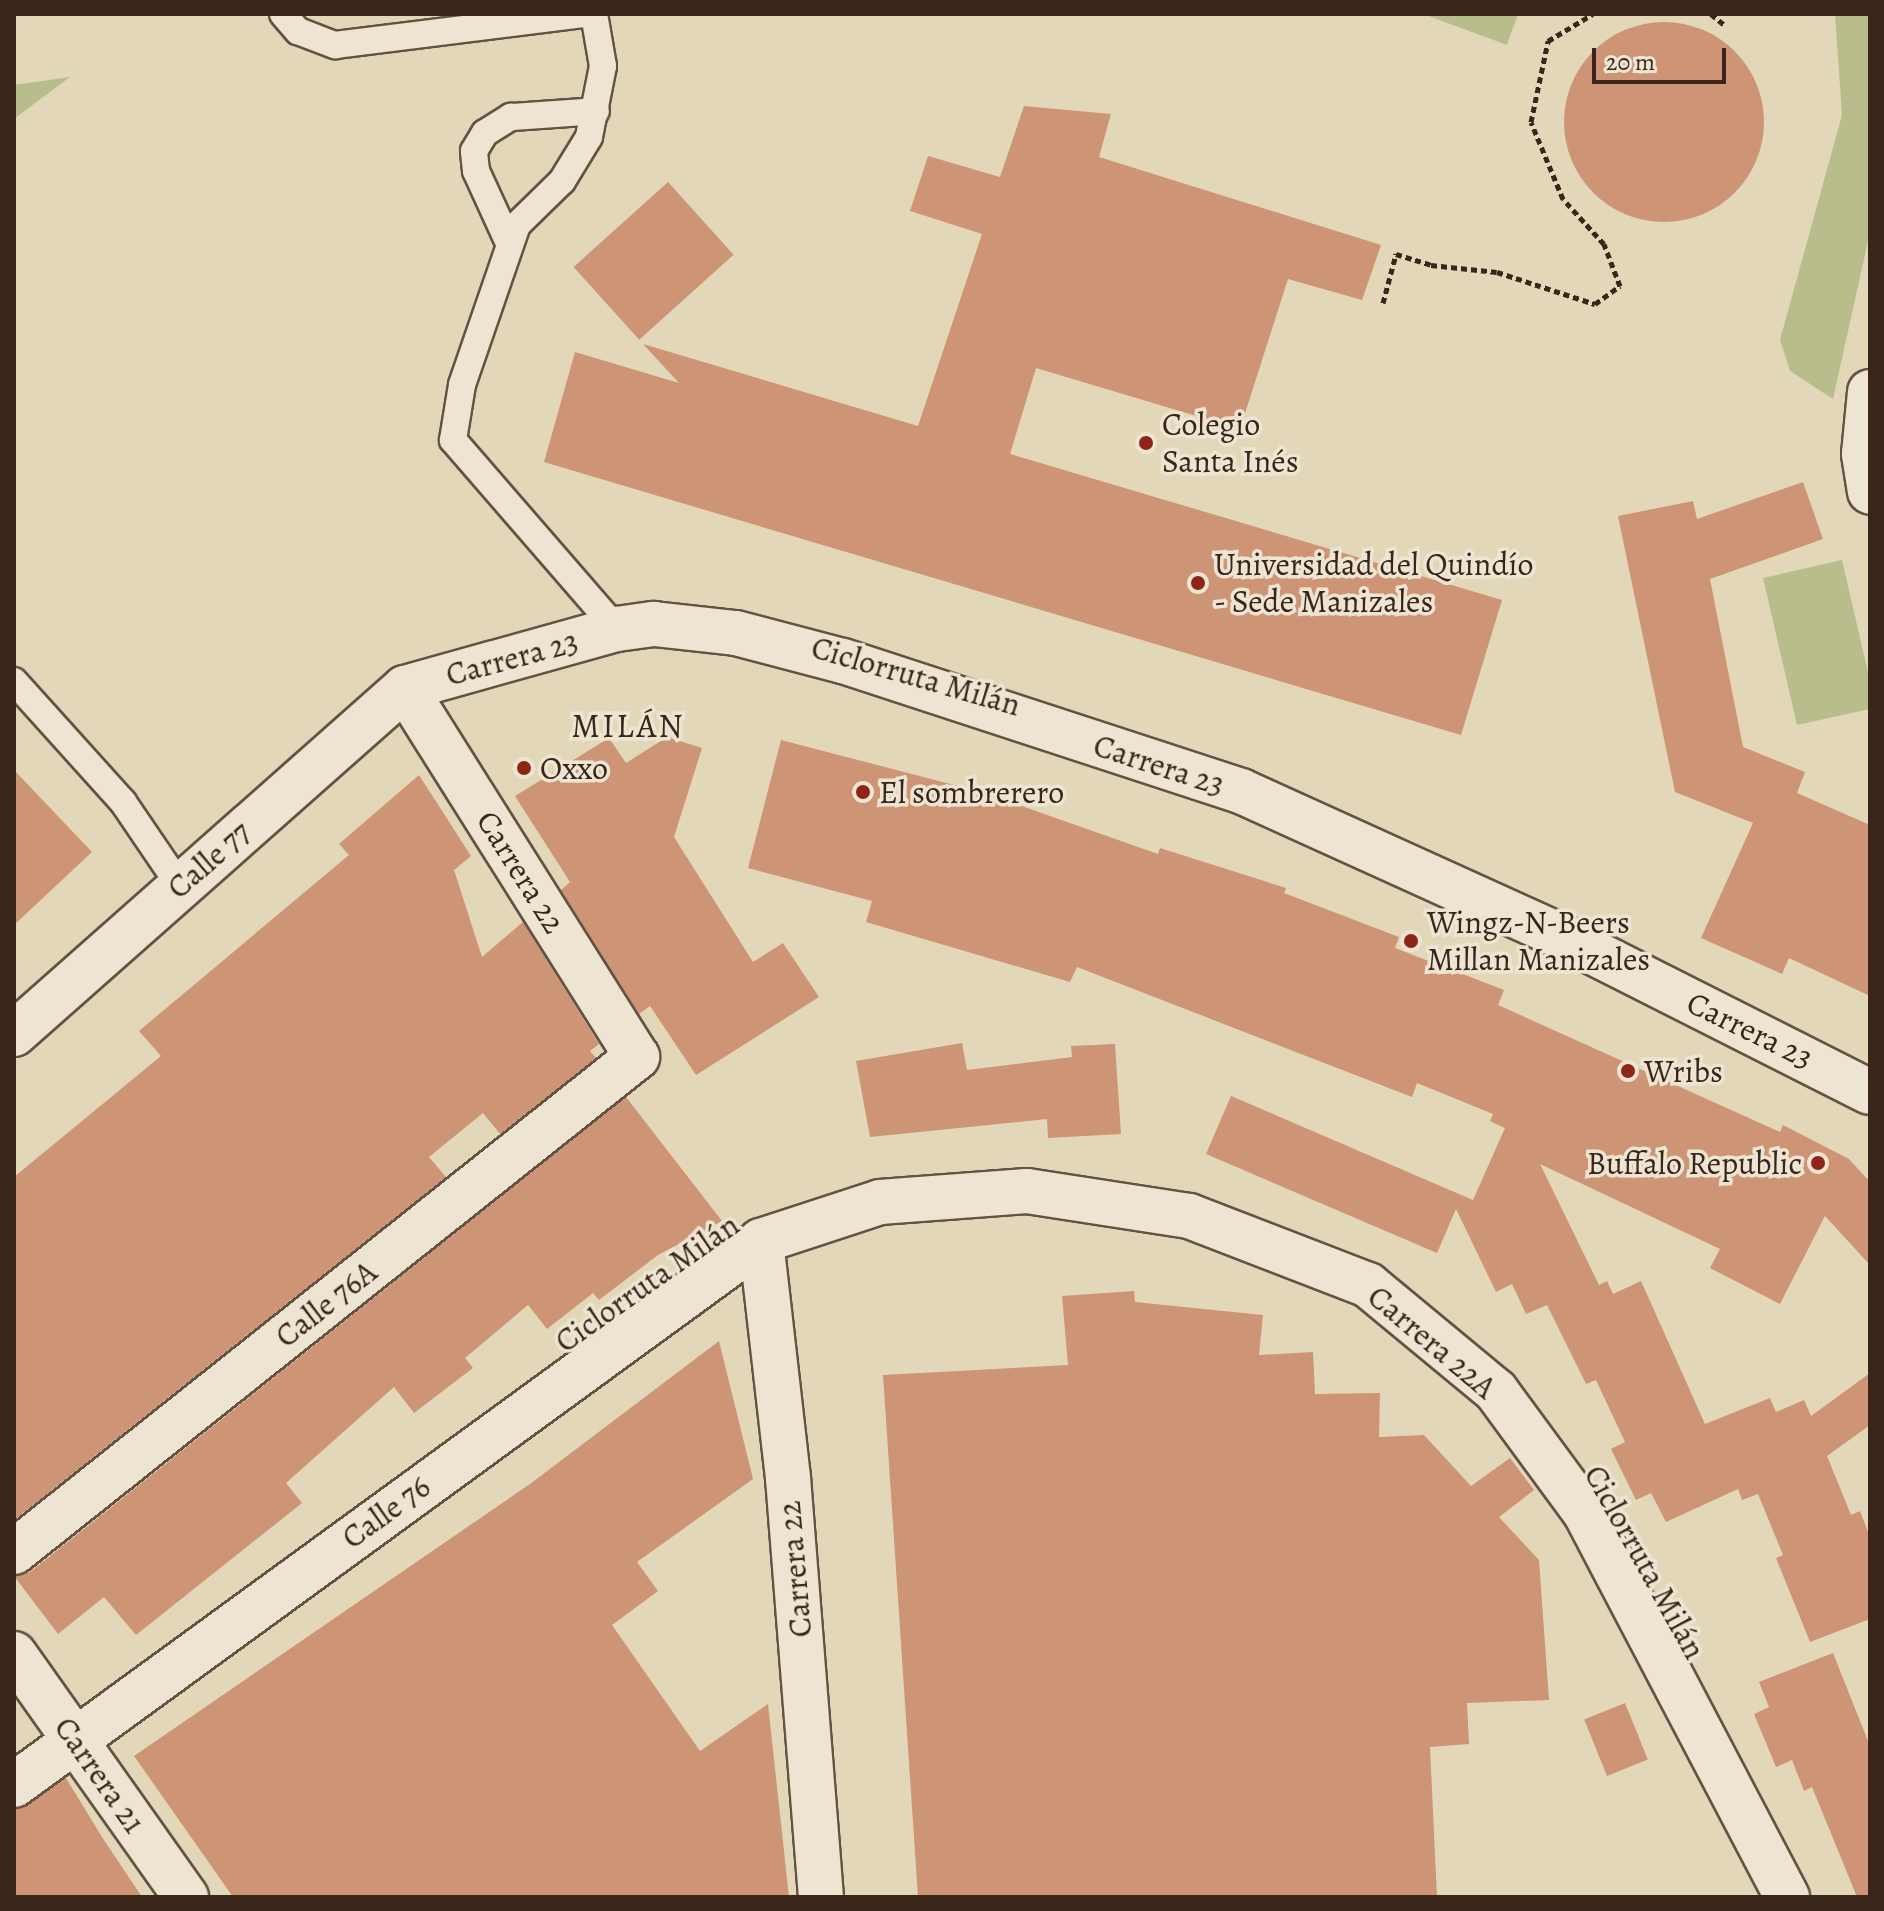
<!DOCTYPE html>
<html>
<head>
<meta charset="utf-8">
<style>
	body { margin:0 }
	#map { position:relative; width:1884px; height:1911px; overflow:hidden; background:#e3d7b9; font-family:Alegreya,serif }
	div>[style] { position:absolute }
	.green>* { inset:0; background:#b9bd8c }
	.building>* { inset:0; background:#cd9475; transform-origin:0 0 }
	.round { border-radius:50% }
	.path>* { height:5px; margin-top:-2.5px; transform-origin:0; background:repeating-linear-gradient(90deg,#39251a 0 6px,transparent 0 10px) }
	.roads { filter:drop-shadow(2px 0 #645242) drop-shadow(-2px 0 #645242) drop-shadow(0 2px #645242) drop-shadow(0 -2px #645242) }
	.service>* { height:26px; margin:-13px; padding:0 13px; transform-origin:13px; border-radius:13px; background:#ede5d2 }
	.minor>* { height:44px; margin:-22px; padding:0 22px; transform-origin:22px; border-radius:22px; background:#ede5d2 }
	.tertiary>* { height:44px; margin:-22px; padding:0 22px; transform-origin:22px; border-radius:22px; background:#ede5d2 }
	.secondary>* { height:44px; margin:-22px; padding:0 22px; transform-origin:22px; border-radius:22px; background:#ede5d2 }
	.dots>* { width:22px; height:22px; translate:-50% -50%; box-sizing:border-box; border:4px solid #ede5d2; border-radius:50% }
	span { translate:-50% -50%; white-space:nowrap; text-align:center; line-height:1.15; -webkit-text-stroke:7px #ede5d2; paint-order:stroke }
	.poi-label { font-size:32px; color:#39251a }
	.left { translate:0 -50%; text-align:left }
	.right { translate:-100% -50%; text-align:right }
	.street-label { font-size:32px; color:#39251a }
	.neighbourhood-label { font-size:34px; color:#39251a; letter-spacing:2px }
	.frame { position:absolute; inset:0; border:16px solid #39251a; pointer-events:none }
	.scale { position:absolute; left:1592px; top:48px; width:134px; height:36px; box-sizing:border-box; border:4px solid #39251a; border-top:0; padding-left:10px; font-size:24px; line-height:28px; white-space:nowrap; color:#39251a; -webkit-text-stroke:6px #ede5d2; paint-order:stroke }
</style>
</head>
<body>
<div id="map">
	<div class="green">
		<div style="clip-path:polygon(1423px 14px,1518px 14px,1507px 45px)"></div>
		<div style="clip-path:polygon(1835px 14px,1870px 14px,1870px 232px,1833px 399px,1790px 371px,1780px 340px,1842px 115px)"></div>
		<div style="clip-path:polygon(70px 77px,14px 119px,14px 85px)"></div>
		<div style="clip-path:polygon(1842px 560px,1870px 681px,1870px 709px,1797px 725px,1763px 578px)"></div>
	</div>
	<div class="building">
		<div class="round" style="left:1564px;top:22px;width:200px;height:200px"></div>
		<div style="clip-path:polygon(1024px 106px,1111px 114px,1099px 157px,1381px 245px,1362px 300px,1288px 279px,1240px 429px,1036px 368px,1010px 454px,1502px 600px,1461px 735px,544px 462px,575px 352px,679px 383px,643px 344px,918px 426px,982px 234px,910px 211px,928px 156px,1000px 177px)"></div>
		<div style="left:668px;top:182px;width:98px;height:127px;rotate:48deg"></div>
		<div style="clip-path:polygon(1803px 482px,1823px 539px,1710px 579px,1743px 747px,1805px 772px,1797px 793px,1870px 825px,1870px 996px,1789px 958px,1782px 974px,1701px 938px,1753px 823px,1675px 792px,1618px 516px,1693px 501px,1697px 519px)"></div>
		<div style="clip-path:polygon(667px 737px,702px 748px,674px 837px,753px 962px,783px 943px,819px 997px,696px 1075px,650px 1006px,639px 1014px,561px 890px,570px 882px,515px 796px,609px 738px,626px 763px)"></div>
		<div style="clip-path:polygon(781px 740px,985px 793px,1158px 854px,1160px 848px,1286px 888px,1284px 893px,1399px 937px,1395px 948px,1504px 990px,1498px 1005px,1780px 1132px,1783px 1125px,1849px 1159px,1870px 1182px,1870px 1265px,1825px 1216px,1780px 1304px,1710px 1268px,1720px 1249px,1540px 1164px,1599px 1285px,1607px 1281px,1613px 1294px,1641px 1281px,1705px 1424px,1770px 1398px,1776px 1412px,1804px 1400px,1811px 1416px,1870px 1373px,1870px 1425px,1827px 1456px,1851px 1515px,1860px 1511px,1870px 1537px,1870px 1619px,1810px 1642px,1776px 1558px,1783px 1555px,1758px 1494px,1742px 1500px,1738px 1489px,1666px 1522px,1651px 1493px,1636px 1500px,1611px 1449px,1625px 1442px,1596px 1380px,1586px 1384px,1547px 1305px,1526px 1314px,1512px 1284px,1496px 1292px,1456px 1209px,1437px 1253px,1206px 1154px,1231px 1096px,1473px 1200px,1505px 1128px,1490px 1121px,1493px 1114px,1417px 1083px,1412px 1097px,1077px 967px,1070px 982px,866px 922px,872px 901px,748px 868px)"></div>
		<div style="clip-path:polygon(14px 770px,92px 852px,14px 925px)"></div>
		<div style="clip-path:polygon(419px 775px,471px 856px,454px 870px,482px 957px,523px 922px,599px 1044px,590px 1051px,596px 1058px,500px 1134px,483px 1113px,429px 1157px,446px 1177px,14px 1520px,14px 1177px,161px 1056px,139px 1031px,349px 855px,339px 844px)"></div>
		<div style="clip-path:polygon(962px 1043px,967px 1070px,1072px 1057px,1071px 1046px,1115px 1044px,1121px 1134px,1048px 1138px,1047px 1119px,870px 1137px,856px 1061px)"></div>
		<div style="clip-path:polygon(626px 1097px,722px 1221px,658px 1255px,599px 1300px,593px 1293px,547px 1329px,528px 1305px,465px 1358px,473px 1368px,414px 1413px,394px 1387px,286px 1483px,302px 1503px,136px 1635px,104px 1597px,58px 1634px,14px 1576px,30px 1572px)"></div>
		<div style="clip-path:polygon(1134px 1291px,1135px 1302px,1263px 1315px,1259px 1355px,1313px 1352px,1315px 1394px,1380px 1393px,1379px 1437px,1424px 1435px,1471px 1486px,1510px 1458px,1534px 1490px,1499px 1517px,1539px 1560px,1549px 1700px,1467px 1703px,1469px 1744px,1430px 1747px,1437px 1897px,918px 1897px,883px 1375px,1068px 1365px,1062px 1296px)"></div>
		<div style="clip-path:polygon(719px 1341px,753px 1479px,637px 1562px,658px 1591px,612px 1625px,700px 1751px,768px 1704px,789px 1897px,233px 1897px,134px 1756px,530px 1484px)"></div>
		<div style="clip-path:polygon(1833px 1653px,1870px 1746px,1870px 1897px,1857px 1897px,1812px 1787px,1804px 1791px,1792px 1760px,1776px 1767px,1754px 1714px,1769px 1707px,1759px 1682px)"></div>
		<div style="left:1625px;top:1703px;width:61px;height:44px;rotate:68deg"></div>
		<div style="clip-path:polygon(66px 1778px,102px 1837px,142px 1897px,14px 1897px,14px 1810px)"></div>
	</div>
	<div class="path">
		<div style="left:1711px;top:14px;width:19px;rotate:39deg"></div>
		<div style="left:1383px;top:303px;width:51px;rotate:-75.1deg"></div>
		<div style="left:1396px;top:254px;width:37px;rotate:17deg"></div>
		<div style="left:1431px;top:265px;width:66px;rotate:6.1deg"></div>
		<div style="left:1497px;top:272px;width:103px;rotate:18.1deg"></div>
		<div style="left:1595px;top:304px;width:31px;rotate:-36deg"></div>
		<div style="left:1620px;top:286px;width:45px;rotate:-110.9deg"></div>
		<div style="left:1604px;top:244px;width:61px;rotate:-132.3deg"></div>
		<div style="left:1563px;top:199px;width:83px;rotate:-112.6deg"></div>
		<div style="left:1531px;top:122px;width:83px;rotate:-78.1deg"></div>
		<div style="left:1548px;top:41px;width:52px;rotate:-31deg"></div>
	</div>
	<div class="roads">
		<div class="service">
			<div style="left:283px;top:14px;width:23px;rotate:49deg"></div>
			<div style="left:298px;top:31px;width:40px;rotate:21deg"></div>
			<div style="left:335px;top:45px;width:250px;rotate:-7.1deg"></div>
			<div style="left:594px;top:14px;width:53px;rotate:80.2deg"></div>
			<div style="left:603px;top:66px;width:72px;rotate:101.2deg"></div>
			<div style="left:589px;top:137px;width:52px;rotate:121.5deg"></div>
			<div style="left:562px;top:181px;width:63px;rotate:135.6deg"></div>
			<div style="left:517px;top:225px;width:169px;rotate:109deg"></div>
			<div style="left:462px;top:385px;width:56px;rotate:99.3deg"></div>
			<div style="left:453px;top:440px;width:250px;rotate:49.1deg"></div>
			<div style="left:509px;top:243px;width:79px;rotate:-114.6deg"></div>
			<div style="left:476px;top:171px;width:20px;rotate:-96deg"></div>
			<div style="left:474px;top:151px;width:21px;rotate:-59deg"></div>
			<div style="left:485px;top:133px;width:31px;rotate:-32deg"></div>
			<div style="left:511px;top:117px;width:85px;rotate:-4deg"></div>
			<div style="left:14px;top:681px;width:163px;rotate:48deg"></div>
			<div style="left:123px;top:802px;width:102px;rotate:55.8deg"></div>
		</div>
		<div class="minor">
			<div style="left:1870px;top:392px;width:62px;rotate:95.5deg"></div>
			<div style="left:1864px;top:454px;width:38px;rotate:81deg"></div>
			<div style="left:761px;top:1241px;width:239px;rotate:83.5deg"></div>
			<div style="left:788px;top:1478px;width:420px;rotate:85.5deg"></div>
			<div style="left:14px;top:1552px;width:796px;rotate:-38.47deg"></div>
			<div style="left:637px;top:1057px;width:436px;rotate:-122.2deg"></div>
			<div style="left:14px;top:1654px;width:298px;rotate:54.7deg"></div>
		</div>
		<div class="tertiary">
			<div style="left:14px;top:1785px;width:924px;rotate:-36.06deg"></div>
			<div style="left:761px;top:1241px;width:125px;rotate:-18.1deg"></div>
			<div style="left:880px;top:1202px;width:147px;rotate:-4.3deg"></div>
			<div style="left:1027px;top:1191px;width:164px;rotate:8.8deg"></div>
			<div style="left:1189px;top:1216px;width:192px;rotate:21.1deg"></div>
			<div style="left:1368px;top:1285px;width:166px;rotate:39.6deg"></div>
			<div style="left:1496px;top:1391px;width:150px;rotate:53.7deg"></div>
			<div style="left:1585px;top:1512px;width:435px;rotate:62.3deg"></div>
		</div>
		<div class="secondary">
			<div style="left:14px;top:1034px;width:522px;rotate:-41.51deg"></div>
			<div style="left:405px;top:688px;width:220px;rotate:-15.6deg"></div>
			<div style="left:617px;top:629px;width:37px;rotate:-8deg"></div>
			<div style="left:654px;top:624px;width:82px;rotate:6.3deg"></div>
			<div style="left:736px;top:633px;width:111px;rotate:14.7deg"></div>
			<div style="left:843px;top:661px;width:419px;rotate:18.1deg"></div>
			<div style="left:1241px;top:791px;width:358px;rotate:24.4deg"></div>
			<div style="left:1567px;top:939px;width:339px;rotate:26.8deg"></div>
		</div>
	</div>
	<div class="dots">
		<div style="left:1146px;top:443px;background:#8f2418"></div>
		<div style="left:1198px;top:583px;background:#8f2418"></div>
		<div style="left:524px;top:768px;background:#8f2418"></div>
		<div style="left:863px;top:792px;background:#8f2418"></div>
		<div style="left:1411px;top:941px;background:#8f2418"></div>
		<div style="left:1628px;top:1071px;background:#8f2418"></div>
		<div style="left:1818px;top:1163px;background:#8f2418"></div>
	</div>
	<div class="poi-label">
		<span class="left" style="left:1162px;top:443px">Colegio<br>Santa Inés</span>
		<span class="left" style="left:1214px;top:583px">Universidad del Quindío<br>- Sede Manizales</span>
		<span class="left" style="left:540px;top:768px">Oxxo</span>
		<span class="left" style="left:879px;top:792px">El sombrerero</span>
		<span class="left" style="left:1427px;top:941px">Wingz-N-Beers<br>Millan Manizales</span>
		<span class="left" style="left:1644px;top:1071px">Wribs</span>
		<span class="right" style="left:1802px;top:1163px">Buffalo Republic</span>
	</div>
	<div class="street-label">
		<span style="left:512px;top:658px;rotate:-15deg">Carrera 23</span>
		<span style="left:916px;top:676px;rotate:16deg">Ciclorruta Milán</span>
		<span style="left:1159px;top:765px;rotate:18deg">Carrera 23</span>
		<span style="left:209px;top:860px;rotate:-41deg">Calle 77</span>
		<span style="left:521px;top:872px;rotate:58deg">Carrera 22</span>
		<span style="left:1750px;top:1030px;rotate:26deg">Carrera 23</span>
		<span style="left:647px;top:1283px;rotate:-35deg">Ciclorruta Milán</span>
		<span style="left:326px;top:1304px;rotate:-38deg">Calle 76A</span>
		<span style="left:1432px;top:1342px;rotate:40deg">Carrera 22A</span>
		<span style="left:386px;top:1512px;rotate:-36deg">Calle 76</span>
		<span style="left:1645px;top:1562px;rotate:61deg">Ciclorruta Milán</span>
		<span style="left:795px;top:1569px;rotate:-95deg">Carrera 22</span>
		<span style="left:100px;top:1775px;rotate:55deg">Carrera 21</span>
	</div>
	<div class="neighbourhood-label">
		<span style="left:628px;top:726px">MILÁN</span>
	</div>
	<div class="frame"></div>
	<div class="scale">20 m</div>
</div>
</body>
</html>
